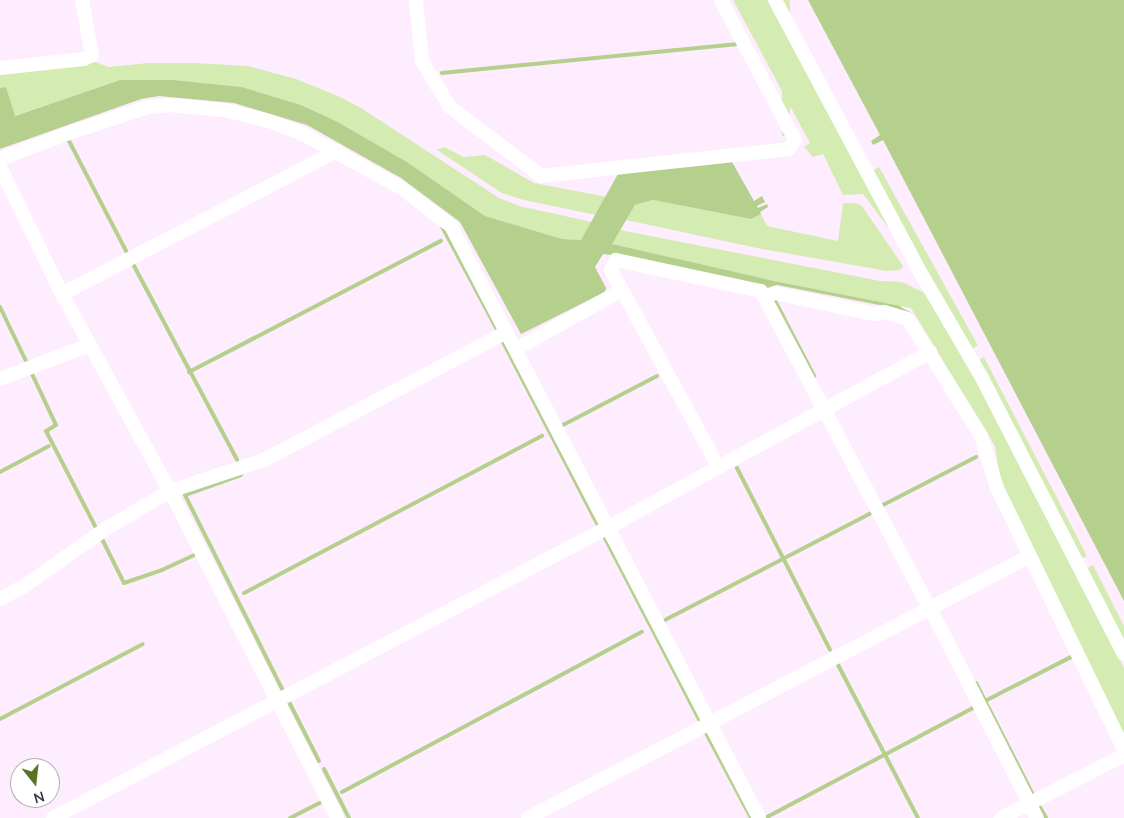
<!DOCTYPE html>
<html>
<head>
<meta charset="utf-8">
<style>
	body { margin:0 }
	#map { position:relative; width:1124px; height:818px; overflow:hidden; background:#feedfe; font-family:"Nunito Sans",sans-serif }
	div>[style] { position:absolute }
	.green>* { inset:0; background:#d4ebb1; transform-origin:0 0 }
	.water>* { inset:0; background:#b5cf8d }
	.stream>* { height:4px; margin:-2px; padding:0 2px; transform-origin:2px; border-radius:2px; background:#b5cf8d }
	.street>* { height:14px; margin:-7px; padding:0 7px; transform-origin:7px; border-radius:7px; background:#fff }
	span { translate:-50% -50%; white-space:nowrap; text-align:center; line-height:1.15; -webkit-text-stroke:4.5px #fff; paint-order:stroke }
	.north { position:absolute; left:10px; top:758px; width:50px; height:50px; box-sizing:border-box; background:#fff; border:1px solid #b3afb3; border-radius:50%; rotate:164deg; font-size:14px; font-weight:700; line-height:20px; text-align:center; color:#403640 }
	.north::after { content:''; display:block; margin:auto; width:18px; height:22px; background:#597224; clip-path:polygon(50% 0,100% 100%,50% 72%,0 100%) }
</style>
</head>
<body>
<div id="map">
	<div class="green">
		<div style="clip-path:polygon(733px 0,770px 0,902px 246px,863px 194px,843px 195px,823px 154px,813px 157px,804px 147px,810px 143px)"></div>
		<div style="left:782px;top:0;width:8px;height:136px"></div>
		<div style="clip-path:polygon(95px 62px,109px 67px,149px 63px,194px 63px,248px 66px,296px 79px,340px 97px,361px 108px,499px 198px,519px 206px,592px 222px,581px 240px,562px 239px,485px 216px,407px 162px,336px 121px,301px 105px,242px 87px,173px 80px,120px 80px,14px 116px,6px 87px,0 88px,0 75px)"></div>
		<div style="clip-path:polygon(444px 147px,464px 157px,485px 155px,534px 183px,607px 197px,596px 215px,524px 200px,502px 193px,437px 150px)"></div>
		<div style="left:879px;top:167px;width:204px;height:8px;rotate:61deg"></div>
		<div style="clip-path:polygon(653px 200px,751px 219px,761px 214px,767px 226px,838px 241px,843px 203px,856px 203px,862px 206px,903px 266px,900px 270px,887px 271px,757px 248px,626px 220px,635px 205px)"></div>
		<div style="clip-path:polygon(620px 230px,880px 281px,902px 282px,927px 294px,977px 382px,1124px 668px,1124px 738px,1002px 489px,995px 446px,911px 308px,779px 282px,611px 244px)"></div>
		<div style="clip-path:polygon(984px 357px,1087px 556px,1081px 559px,977px 361px)"></div>
		<div style="clip-path:polygon(1093px 565px,1124px 626px,1124px 642px,1086px 569px)"></div>
	</div>
	<div class="water">
		<div style="clip-path:polygon(808px 0,1124px 0,1124px 601px,883px 140px,873px 145px,871px 141px,880px 135px)"></div>
		<div style="clip-path:polygon(120px 80px,173px 80px,242px 87px,301px 105px,336px 121px,407px 162px,485px 216px,562px 239px,581px 240px,618px 174px,732px 162px,754px 201px,762px 196px,765px 202px,757px 206px,758px 208px,767px 204px,768px 207px,760px 212px,761px 214px,751px 219px,653px 200px,635px 205px,612px 244px,779px 282px,901px 306px,900px 309px,777px 285px,768px 288px,613px 253px,611px 255px,603px 254px,595px 267px,606px 288px,605px 292px,521px 334px,460px 222px,401px 178px,307px 125px,234px 103px,159px 96px,141px 99px,0 149px,0 88px,6px 87px,15px 116px)"></div>
		<div style="clip-path:polygon(442px 225px,449px 231px,499px 328px,495px 330px,440px 227px)"></div>
	</div>
	<div class="stream">
		<div style="left:442px;top:73px;width:295px;rotate:-5.6deg"></div>
		<div style="left:68px;top:139px;width:128px;rotate:62.6deg"></div>
		<div style="left:133px;top:264px;width:222px;rotate:62deg"></div>
		<div style="left:774px;top:299px;width:87px;rotate:62.5deg"></div>
		<div style="left:0;top:307px;width:62px;rotate:64.3deg"></div>
		<div style="left:896px;top:307px;width:18px;rotate:27deg"></div>
		<div style="left:503px;top:342px;width:206px;rotate:62.6deg"></div>
		<div style="left:189px;top:372px;width:284px;rotate:-27.5deg"></div>
		<div style="left:32px;top:374px;width:56px;rotate:64.8deg"></div>
		<div style="left:56px;top:425px;width:12px;rotate:149deg"></div>
		<div style="left:46px;top:431px;width:109px;rotate:62.7deg"></div>
		<div style="left:563px;top:425px;width:106px;rotate:-27.5deg"></div>
		<div style="left:737px;top:468px;width:204px;rotate:62.9deg"></div>
		<div style="left:0;top:472px;width:55px;rotate:-28deg"></div>
		<div style="left:241px;top:475px;width:59px;rotate:160.3deg"></div>
		<div style="left:185px;top:495px;width:219px;rotate:63.4deg"></div>
		<div style="left:881px;top:506px;width:107px;rotate:-27.3deg"></div>
		<div style="left:604px;top:536px;width:208px;rotate:62.6deg"></div>
		<div style="left:102px;top:539px;width:49px;rotate:63.4deg"></div>
		<div style="left:124px;top:583px;width:40px;rotate:-18.9deg"></div>
		<div style="left:162px;top:570px;width:35px;rotate:-25deg"></div>
		<div style="left:244px;top:593px;width:337px;rotate:-27.8deg"></div>
		<div style="left:663px;top:621px;width:234px;rotate:-27.4deg"></div>
		<div style="left:837px;top:663px;width:175px;rotate:62.4deg"></div>
		<div style="left:976px;top:683px;width:126px;rotate:63deg"></div>
		<div style="left:985px;top:701px;width:99px;rotate:-27.1deg"></div>
		<div style="left:289px;top:702px;width:66px;rotate:63deg"></div>
		<div style="left:0;top:719px;width:161px;rotate:-27.7deg"></div>
		<div style="left:705px;top:731px;width:98px;rotate:62.1deg"></div>
		<div style="left:324px;top:769px;width:55px;rotate:63deg"></div>
		<div style="left:342px;top:792px;width:340px;rotate:-28.1deg"></div>
		<div style="left:1038px;top:804px;width:16px;rotate:60deg"></div>
		<div style="left:767px;top:817px;width:233px;rotate:-27.9deg"></div>
		<div style="left:290px;top:818px;width:33px;rotate:-27deg"></div>
	</div>
	<div class="street">
		<div style="left:416px;top:0;width:61px;rotate:84.4deg"></div>
		<div style="left:422px;top:61px;width:54px;rotate:58.7deg"></div>
		<div style="left:450px;top:107px;width:114px;rotate:37.2deg"></div>
		<div style="left:541px;top:176px;width:249px;rotate:-6.2deg"></div>
		<div style="left:789px;top:149px;width:11px;rotate:-56deg"></div>
		<div style="left:795px;top:140px;width:158px;rotate:-117.9deg"></div>
		<div style="left:775px;top:0;width:306px;rotate:61.9deg"></div>
		<div style="left:919px;top:270px;width:125px;rotate:59.7deg"></div>
		<div style="left:982px;top:378px;width:310px;rotate:62.8deg"></div>
		<div style="left:0;top:68px;width:84px;rotate:-6.1deg"></div>
		<div style="left:84px;top:59px;width:9px;rotate:-27deg"></div>
		<div style="left:92px;top:55px;width:56px;rotate:-100.3deg"></div>
		<div style="left:0;top:159px;width:77px;rotate:-20.6deg"></div>
		<div style="left:72px;top:132px;width:80px;rotate:-18.2deg"></div>
		<div style="left:148px;top:107px;width:21px;rotate:-5deg"></div>
		<div style="left:169px;top:105px;width:55px;rotate:5.2deg"></div>
		<div style="left:224px;top:110px;width:46px;rotate:13.7deg"></div>
		<div style="left:269px;top:121px;width:36px;rotate:21deg"></div>
		<div style="left:303px;top:134px;width:111px;rotate:28.7deg"></div>
		<div style="left:400px;top:187px;width:64px;rotate:37.4deg"></div>
		<div style="left:451px;top:226px;width:667px;rotate:62.51deg"></div>
		<div style="left:0;top:167px;width:141px;rotate:64deg"></div>
		<div style="left:62px;top:294px;width:225px;rotate:61.3deg"></div>
		<div style="left:170px;top:491px;width:367px;rotate:62.9deg"></div>
		<div style="left:62px;top:294px;width:310px;rotate:-27.5deg"></div>
		<div style="left:764px;top:297px;width:12px;rotate:-20deg"></div>
		<div style="left:775px;top:293px;width:102px;rotate:11.9deg"></div>
		<div style="left:875px;top:314px;width:9px;rotate:-13deg"></div>
		<div style="left:884px;top:312px;width:25px;rotate:16deg"></div>
		<div style="left:908px;top:319px;width:138px;rotate:58deg"></div>
		<div style="left:981px;top:436px;width:54px;rotate:72.9deg"></div>
		<div style="left:997px;top:488px;width:291px;rotate:64.1deg"></div>
		<div style="left:516px;top:349px;width:121px;rotate:-29.1deg"></div>
		<div style="left:0;top:379px;width:95px;rotate:-20.9deg"></div>
		<div style="left:719px;top:468px;width:226px;rotate:-118.6deg"></div>
		<div style="left:611px;top:270px;width:11px;rotate:-63deg"></div>
		<div style="left:616px;top:260px;width:148px;rotate:12.1deg"></div>
		<div style="left:761px;top:291px;width:392px;rotate:62deg"></div>
		<div style="left:945px;top:637px;width:203px;rotate:63.1deg"></div>
		<div style="left:0;top:599px;width:26px;rotate:-28deg"></div>
		<div style="left:23px;top:587px;width:103px;rotate:-35.1deg"></div>
		<div style="left:107px;top:528px;width:73px;rotate:-30.4deg"></div>
		<div style="left:170px;top:491px;width:99px;rotate:-18.3deg"></div>
		<div style="left:264px;top:460px;width:275px;rotate:-27.8deg"></div>
		<div style="left:53px;top:818px;width:628px;rotate:-27.63deg"></div>
		<div style="left:609px;top:527px;width:366px;rotate:-28.6deg"></div>
		<div style="left:528px;top:818px;width:564px;rotate:-27.56deg"></div>
		<div style="left:1001px;top:818px;width:138px;rotate:-27.1deg"></div>
	</div>
	<div class="north">N</div>
</div>
</body>
</html>
